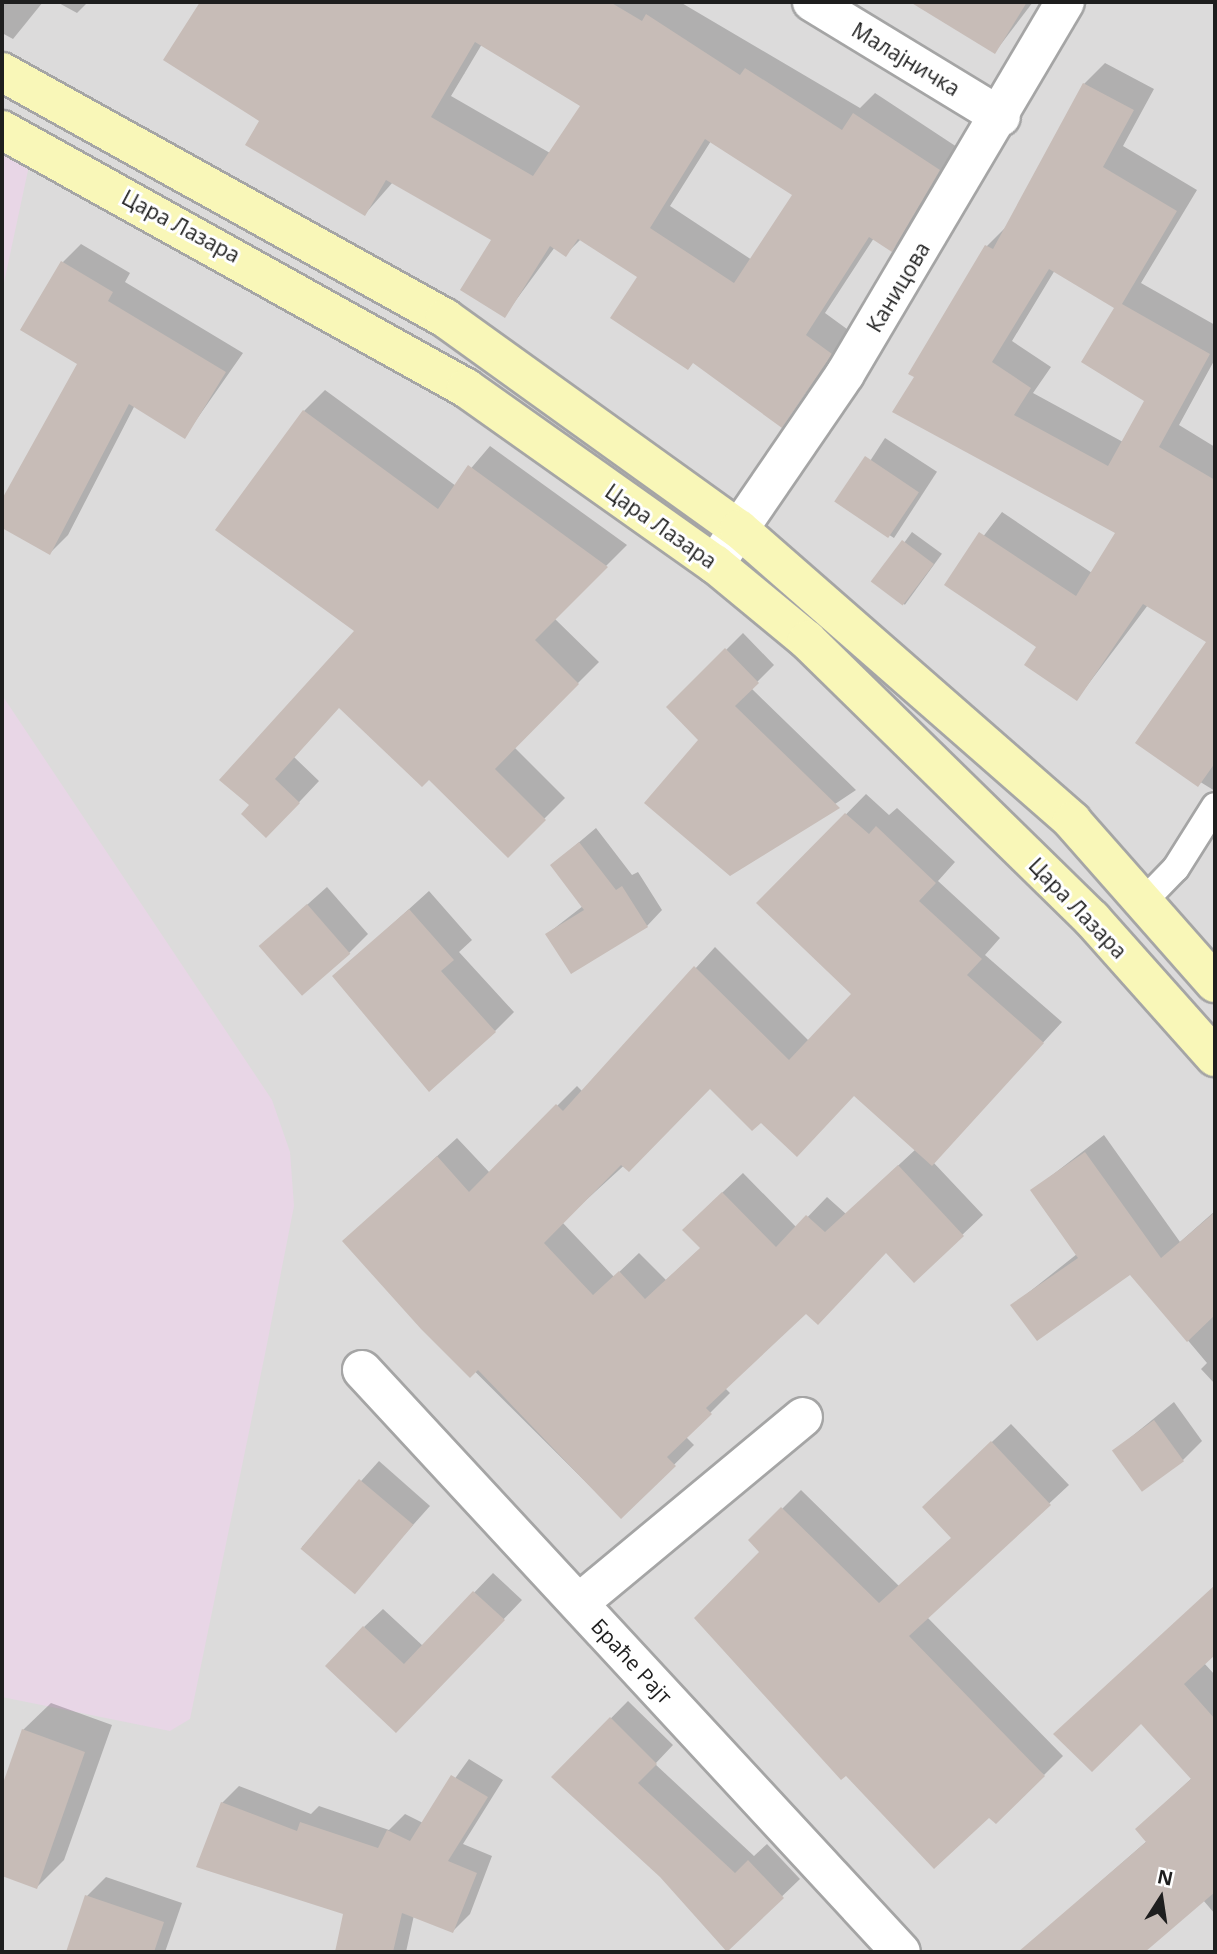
<!DOCTYPE html>
<html>
<head>
<meta charset="utf-8">
<style>
	body { margin:0 }
	#map { position:relative; width:1217px; height:1954px; overflow:hidden; background:#efeae4; font-family:"Open Sans",sans-serif }
	div>[style] { position:absolute }
	.residential>* { inset:0; background:#dcdbdb; transform-origin:0 0 }
	.industrial>* { inset:0; background:#e8d6e6 }
	.shadow>* { inset:0; background:#0003; transform-origin:0 0 }
	.building>* { inset:0; background:#c7bcb7; transform-origin:0 0 }
	.roads { filter:drop-shadow(2px 0 #a5a5a5) drop-shadow(-2px 0 #a5a5a5) drop-shadow(0 2px #a5a5a5) drop-shadow(0 -2px #a5a5a5) }
	.service>* { height:26px; margin:-13px; padding:0 13px; transform-origin:13px; border-radius:13px; background:#fff }
	.minor>* { height:38px; margin:-19px; padding:0 19px; transform-origin:19px; border-radius:19px; background:#fff }
	.tertiary>* { height:38px; margin:-19px; padding:0 19px; transform-origin:19px; border-radius:19px; background:#fff }
	.secondary>* { height:38px; margin:-19px; padding:0 19px; transform-origin:19px; border-radius:19px; background:#f9f7b8 }
	span { translate:-50% -50%; white-space:nowrap; text-align:center; line-height:1.15; -webkit-text-stroke:6px #fff; paint-order:stroke }
	.street-label { font-size:21px; color:#1e1e1e }
	.frame { position:absolute; inset:0; border:4px solid #1e1e1e; pointer-events:none }
	.north { position:absolute; left:1126px; top:1863px; width:70px; height:70px; -webkit-text-stroke:5px #fff; paint-order:stroke; rotate:12deg; font-size:19px; font-weight:700; line-height:28px; text-align:center; color:#1e1e1e }
	.north::after { content:''; display:block; margin:auto; width:24px; height:32px; background:#1e1e1e; clip-path:polygon(50% 0,100% 100%,50% 72%,0 100%) }
</style>
</head>
<body>
<div id="map">
	<div class="residential">
		<div style="left:2px;top:2px;width:1213px;height:1950px"></div>
	</div>
	<div class="industrial">
		<div style="clip-path:polygon(2px 130px,33px 147px,2px 292px)"></div>
		<div style="clip-path:polygon(2px 695px,272px 1100px,290px 1152px,294px 1206px,266px 1349px,190px 1719px,170px 1731px,2px 1697px)"></div>
	</div>
	<div class="shadow">
		<div style="clip-path:polygon(2px 2px,43px 2px,13px 39px,2px 33px)"></div>
		<div style="clip-path:polygon(57px 2px,88px 2px,77px 13px)"></div>
		<div style="clip-path:polygon(evenodd,202px 2px,680px 2px,860px 108px,875px 93px,960px 149px,913px 229px,892px 249px,874px 238px,825px 313px,851px 332px,782px 425px,640px 277px,581px 239px,566px 254px,555px 247px,505px 315px,493px 240px,393px 182px,365px 214px,262px 120px,165px 60px,202px 2px,482px 44px,582px 105px,550px 153px,451px 96px,482px 44px,202px 2px,711px 141px,794px 194px,752px 260px,670px 206px,711px 141px)"></div>
		<div style="clip-path:polygon(914px 2px,1033px 2px,995px 52px)"></div>
		<div style="clip-path:polygon(evenodd,1105px 63px,1154px 89px,1123px 146px,1197px 190px,1141px 283px,1215px 325px,1215px 359px,1179px 425px,1215px 447px,1215px 791px,1137px 743px,1208px 641px,1148px 605px,1077px 699px,1039px 646px,946px 585px,1002px 512px,1092px 573px,1117px 532px,910px 373px,987px 246px,1009px 224px,1084px 84px,1105px 63px,1055px 270px,1117px 307px,1146px 401px,1123px 442px,1033px 393px,1051px 367px,1012px 341px,1055px 270px)"></div>
		<div style="clip-path:polygon(81px 244px,130px 273px,125px 282px,243px 353px,185px 436px,135px 405px,68px 535px,50px 553px,2px 526px,2px 502px,79px 363px,63px 262px)"></div>
		<div style="clip-path:polygon(325px 390px,456px 486px,490px 446px,627px 545px,554px 618px,599px 662px,514px 747px,565px 798px,508px 855px,429px 778px,339px 707px,294px 757px,319px 781px,287px 815px,251px 805px,356px 630px,304px 411px)"></div>
		<div style="left:885px;top:438px;width:62px;height:79px;rotate:33deg"></div>
		<div style="left:912px;top:532px;width:37px;height:63px;rotate:36deg"></div>
		<div style="clip-path:polygon(743px 633px,774px 665px,751px 688px,856px 790px,730px 874px,701px 740px,669px 707px)"></div>
		<div style="clip-path:polygon(evenodd,866px 794px,889px 815px,897px 808px,955px 862px,938px 881px,1000px 938px,985px 955px,1062px 1022px,933px 1162px,983px 1215px,914px 1281px,886px 1251px,806px 1311px,725px 1388px,730px 1393px,686px 1437px,694px 1445px,621px 1517px,344px 1241px,457px 1138px,490px 1173px,577px 1086px,583px 1092px,715px 947px,809px 1041px,853px 994px,759px 903px,866px 794px,710px 1087px,761px 1121px,855px 1095px,916px 1149px,846px 1214px,827px 1197px,797px 1228px,743px 1173px,704px 1210px,702px 1247px,666px 1280px,639px 1253px,614px 1277px,562px 1222px,710px 1087px)"></div>
		<div style="clip-path:polygon(596px 828px,632px 875px,638px 872px,662px 910px,647px 926px,547px 934px,583px 906px,552px 865px)"></div>
		<div style="clip-path:polygon(327px 887px,368px 934px,349px 953px,261px 946px)"></div>
		<div style="clip-path:polygon(429px 891px,472px 940px,459px 952px,514px 1012px,495px 1031px,335px 976px)"></div>
		<div style="clip-path:polygon(1104px 1135px,1180px 1242px,1215px 1211px,1215px 1384px,1201px 1369px,1207px 1363px,1131px 1273px,1013px 1305px,1077px 1254px,1033px 1190px)"></div>
		<div style="clip-path:polygon(1174px 1402px,1202px 1441px,1183px 1460px,1114px 1451px)"></div>
		<div style="clip-path:polygon(1011px 1424px,1069px 1485px,927px 1617px,1063px 1756px,1044px 1775px,750px 1541px,801px 1490px,899px 1586px,953px 1537px,943px 1488px)"></div>
		<div style="clip-path:polygon(379px 1461px,430px 1506px,371px 1572px,302px 1547px)"></div>
		<div style="clip-path:polygon(493px 1573px,522px 1600px,415px 1712px,364px 1627px,383px 1609px,423px 1646px)"></div>
		<div style="clip-path:polygon(1215px 1588px,1215px 1652px,1204px 1663px,1215px 1675px,1215px 1914px,1203px 1900px,1143px 1952px,1020px 1952px,1147px 1841px,1137px 1829px,1192px 1778px,1141px 1721px)"></div>
		<div style="clip-path:polygon(628px 1701px,673px 1745px,655px 1764px,754px 1856px,767px 1844px,800px 1879px,727px 1949px,661px 1876px,553px 1777px)"></div>
		<div style="clip-path:polygon(51px 1703px,112px 1725px,64px 1860px,37px 1887px,2px 1875px,2px 1792px,23px 1730px)"></div>
		<div style="clip-path:polygon(469px 1759px,503px 1780px,463px 1844px,492px 1856px,470px 1914px,453px 1931px,414px 1915px,406px 1952px,336px 1952px,345px 1913px,222px 1803px,239px 1786px,311px 1814px,319px 1806px,389px 1830px,405px 1814px,423px 1823px)"></div>
		<div style="clip-path:polygon(106px 1877px,182px 1903px,165px 1952px,68px 1952px,87px 1896px)"></div>
	</div>
	<div class="building">
		<div style="clip-path:polygon(evenodd,200px 2px,610px 2px,642px 21px,646px 14px,740px 75px,745px 68px,842px 130px,853px 113px,940px 170px,892px 252px,869px 237px,806px 335px,832px 354px,782px 428px,693px 363px,688px 370px,610px 318px,637px 277px,578px 239px,566px 257px,550px 246px,505px 318px,460px 290px,491px 240px,386px 180px,365px 216px,245px 145px,259px 121px,163px 60px,200px 2px,475px 42px,580px 106px,533px 176px,431px 117px,475px 42px,200px 2px,705px 139px,792px 195px,734px 283px,650px 228px,705px 139px)"></div>
		<div style="clip-path:polygon(910px 2px,1027px 2px,995px 54px)"></div>
		<div style="clip-path:polygon(evenodd,1083px 83px,1134px 110px,1103px 167px,1177px 211px,1122px 304px,1210px 354px,1159px 447px,1215px 480px,1215px 763px,1198px 787px,1135px 743px,1206px 642px,1143px 604px,1077px 701px,1024px 665px,1036px 647px,944px 585px,979px 532px,1076px 596px,1115px 533px,892px 412px,914px 377px,908px 374px,985px 245px,993px 249px,1083px 83px,1049px 269px,1114px 308px,1081px 362px,1144px 401px,1108px 466px,1014px 415px,1031px 388px,992px 362px,1049px 269px)"></div>
		<div style="clip-path:polygon(61px 261px,113px 292px,108px 301px,226px 372px,185px 439px,129px 404px,50px 555px,2px 528px,2px 499px,77px 364px,20px 330px)"></div>
		<div style="clip-path:polygon(303px 410px,438px 509px,468px 465px,608px 567px,535px 640px,579px 684px,495px 769px,546px 820px,508px 858px,429px 780px,422px 787px,339px 708px,275px 779px,300px 803px,266px 838px,241px 814px,249px 805px,219px 780px,354px 631px,215px 530px)"></div>
		<div style="left:865px;top:456px;width:65px;height:55px;rotate:34deg"></div>
		<div style="left:902px;top:540px;width:40px;height:52px;rotate:37deg"></div>
		<div style="clip-path:polygon(725px 648px,759px 683px,735px 706px,840px 808px,730px 876px,644px 803px,698px 740px,666px 707px)"></div>
		<div style="clip-path:polygon(845px 813px,869px 834px,876px 826px,936px 883px,919px 901px,982px 959px,967px 975px,1044px 1043px,932px 1166px,854px 1096px,797px 1157px,761px 1123px,752px 1131px,710px 1089px,629px 1172px,621px 1165px,544px 1243px,593px 1295px,619px 1271px,645px 1299px,700px 1248px,682px 1230px,722px 1192px,776px 1247px,806px 1215px,825px 1232px,898px 1165px,964px 1236px,914px 1283px,886px 1253px,818px 1325px,806px 1314px,706px 1408px,712px 1414px,667px 1457px,676px 1466px,621px 1519px,478px 1370px,470px 1378px,421px 1329px,342px 1241px,437px 1156px,469px 1192px,556px 1104px,563px 1111px,694px 966px,789px 1060px,851px 994px,756px 903px)"></div>
		<div style="clip-path:polygon(579px 842px,616px 890px,622px 886px,648px 927px,571px 974px,545px 934px,584px 910px,550px 865px)"></div>
		<div style="left:307px;top:904px;width:66px;height:64px;rotate:49deg"></div>
		<div style="clip-path:polygon(409px 909px,454px 960px,441px 971px,496px 1032px,429px 1092px,332px 976px)"></div>
		<div style="clip-path:polygon(1085px 1152px,1161px 1258px,1215px 1212px,1215px 1315px,1187px 1342px,1130px 1275px,1037px 1341px,1010px 1305px,1078px 1258px,1030px 1190px)"></div>
		<div style="left:1154px;top:1420px;width:51px;height:52px;rotate:54deg"></div>
		<div style="clip-path:polygon(991px 1441px,1051px 1505px,909px 1636px,1045px 1776px,996px 1824px,989px 1818px,934px 1869px,846px 1776px,841px 1780px,694px 1618px,759px 1552px,748px 1540px,781px 1507px,879px 1603px,951px 1538px,922px 1507px)"></div>
		<div style="left:359px;top:1479px;width:71px;height:91px;rotate:40deg"></div>
		<div style="clip-path:polygon(1215px 1585px,1215px 1655px,1184px 1684px,1215px 1719px,1215px 1892px,1145px 1952px,1018px 1952px,1146px 1842px,1135px 1829px,1191px 1779px,1141px 1724px,1092px 1772px,1053px 1734px)"></div>
		<div style="clip-path:polygon(473px 1591px,505px 1620px,396px 1733px,325px 1666px,363px 1626px,404px 1664px)"></div>
		<div style="clip-path:polygon(610px 1717px,657px 1764px,638px 1783px,735px 1873px,748px 1860px,784px 1898px,727px 1952px,660px 1877px,551px 1777px)"></div>
		<div style="clip-path:polygon(22px 1729px,85px 1752px,37px 1889px,2px 1876px,2px 1786px)"></div>
		<div style="clip-path:polygon(451px 1775px,488px 1797px,448px 1861px,477px 1873px,453px 1933px,402px 1913px,393px 1952px,335px 1952px,343px 1914px,196px 1867px,221px 1802px,297px 1831px,300px 1822px,378px 1848px,387px 1830px,410px 1841px)"></div>
		<div style="clip-path:polygon(85px 1895px,164px 1922px,154px 1952px,66px 1952px)"></div>
	</div>
	<div class="roads">
		<div class="service">
			<div style="left:1143px;top:902px;width:47px;rotate:-45.9deg"></div>
			<div style="left:1176px;top:868px;width:73px;rotate:-57.8deg"></div>
		</div>
		<div class="minor">
			<div style="left:812px;top:2px;width:221px;rotate:31.3deg"></div>
			<div style="left:362px;top:1370px;width:793px;rotate:47.2deg"></div>
			<div style="left:579px;top:1603px;width:291px;rotate:-39.7deg"></div>
		</div>
		<div class="tertiary">
			<div style="left:715px;top:564px;width:230px;rotate:-55.6deg"></div>
			<div style="left:845px;top:374px;width:432px;rotate:-59.4deg"></div>
		</div>
		<div class="secondary">
			<div style="left:2px;top:72px;width:507px;rotate:29.04deg"></div>
			<div style="left:445px;top:318px;width:362px;rotate:35.7deg"></div>
			<div style="left:739px;top:529px;width:443px;rotate:41.2deg"></div>
			<div style="left:1072px;top:821px;width:216px;rotate:48.6deg"></div>
			<div style="left:2px;top:130px;width:531px;rotate:29.08deg"></div>
			<div style="left:466px;top:388px;width:305px;rotate:35.3deg"></div>
			<div style="left:715px;top:564px;width:119px;rotate:39.6deg"></div>
			<div style="left:807px;top:640px;width:399px;rotate:44.4deg"></div>
			<div style="left:1092px;top:919px;width:185px;rotate:48.3deg"></div>
		</div>
	</div>
	<div class="street-label">
		<span style="left:906px;top:59px;rotate:31deg">Малајничка</span>
		<span style="left:181px;top:226px;rotate:28deg">Цара Лазара</span>
		<span style="left:898px;top:287px;rotate:-59deg">Каницова</span>
		<span style="left:661px;top:526px;rotate:35deg">Цара Лазара</span>
		<span style="left:1078px;top:908px;rotate:46deg">Цара Лазара</span>
		<span style="left:632px;top:1661px;rotate:47deg">Браће Рајт</span>
	</div>
	<div class="frame"></div>
	<div class="north">N</div>
</div>
</body>
</html>
